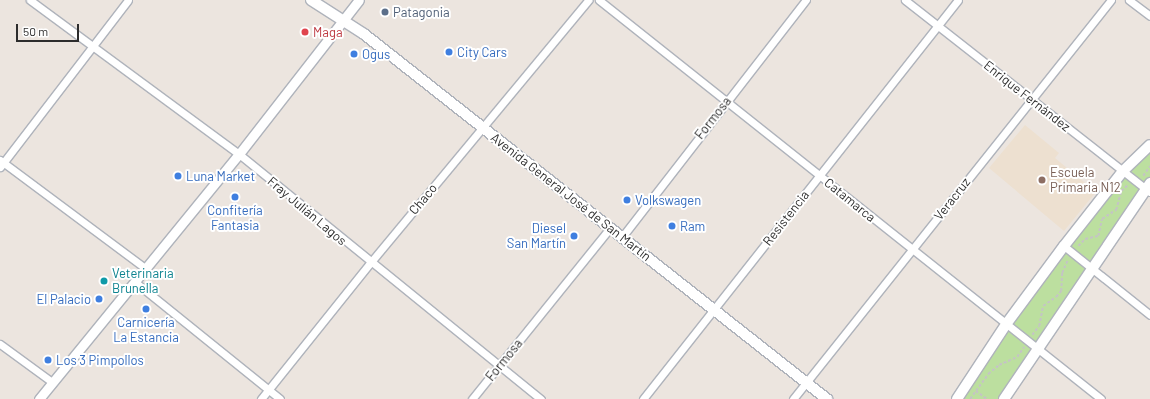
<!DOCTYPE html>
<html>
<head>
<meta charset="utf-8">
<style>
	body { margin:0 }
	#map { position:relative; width:1150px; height:399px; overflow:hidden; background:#ece5df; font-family:Barlow,sans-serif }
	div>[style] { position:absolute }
	.education>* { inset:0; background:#ede0d0 }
	.green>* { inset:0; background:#bcdf9f }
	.path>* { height:1.5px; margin-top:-0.75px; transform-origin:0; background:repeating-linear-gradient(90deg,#c4c4c4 0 3px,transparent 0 5px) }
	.roads { filter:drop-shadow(1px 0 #afb3bb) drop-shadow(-1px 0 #afb3bb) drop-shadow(0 1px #afb3bb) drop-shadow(0 -1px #afb3bb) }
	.minor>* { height:7px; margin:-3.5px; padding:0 3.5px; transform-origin:3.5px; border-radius:3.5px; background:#fff }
	.tertiary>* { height:9px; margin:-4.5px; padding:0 4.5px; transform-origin:4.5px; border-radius:4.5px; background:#fff }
	.secondary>* { height:10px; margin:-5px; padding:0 5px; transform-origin:5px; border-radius:5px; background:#fff }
	.dots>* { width:11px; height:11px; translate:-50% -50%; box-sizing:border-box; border:2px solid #fff; border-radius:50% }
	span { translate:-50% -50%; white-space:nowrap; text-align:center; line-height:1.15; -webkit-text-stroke:4px #fff; paint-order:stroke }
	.service-label { font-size:13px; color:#4e5e75 }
	.left { translate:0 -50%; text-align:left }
	.health-label { font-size:13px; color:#be3a42 }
	.shop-label { font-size:13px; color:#366cbe }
	.right { translate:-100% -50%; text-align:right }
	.street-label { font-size:13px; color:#2c2c2c }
	.education-label { font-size:13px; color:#785e54 }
	.culture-label { font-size:13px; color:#0d838f }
	.scale { position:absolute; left:16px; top:24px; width:63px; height:18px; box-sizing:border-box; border:2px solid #2c2c2c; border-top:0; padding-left:5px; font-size:12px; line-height:14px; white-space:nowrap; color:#2c2c2c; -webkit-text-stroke:3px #fff; paint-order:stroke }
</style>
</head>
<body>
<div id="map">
	<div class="education">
		<div style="clip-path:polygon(1025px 125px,1059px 153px,1055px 158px,1096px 192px,1064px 231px,989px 168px)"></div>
	</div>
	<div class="green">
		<div style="clip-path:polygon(1150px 145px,1150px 183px,1004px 399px,957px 399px,1007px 323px)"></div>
	</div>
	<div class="path">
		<div style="left:1143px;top:176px;width:12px;rotate:-55deg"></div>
		<div style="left:1078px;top:246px;width:10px;rotate:-45deg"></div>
		<div style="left:1085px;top:239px;width:13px;rotate:-13deg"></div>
		<div style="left:1098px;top:236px;width:17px;rotate:-77deg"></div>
		<div style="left:1102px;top:219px;width:17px;rotate:-33deg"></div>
		<div style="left:1116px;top:210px;width:20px;rotate:-75deg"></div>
		<div style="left:1121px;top:191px;width:9px;rotate:-41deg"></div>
		<div style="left:1032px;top:335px;width:11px;rotate:-52deg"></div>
		<div style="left:1039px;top:326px;width:20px;rotate:-79deg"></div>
		<div style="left:1043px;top:306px;width:16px;rotate:-35deg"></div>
		<div style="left:1056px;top:297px;width:8px;rotate:-50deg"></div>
		<div style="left:1061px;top:291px;width:18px;rotate:-87deg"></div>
		<div style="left:1062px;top:273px;width:15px;rotate:-67deg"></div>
		<div style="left:976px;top:391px;width:14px;rotate:36deg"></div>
		<div style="left:970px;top:399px;width:31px;rotate:-54deg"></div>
		<div style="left:988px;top:374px;width:14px;rotate:-39deg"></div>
		<div style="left:999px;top:365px;width:20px;rotate:-24deg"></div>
		<div style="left:1017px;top:357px;width:12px;rotate:-55deg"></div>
	</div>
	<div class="roads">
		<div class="minor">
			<div style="left:30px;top:0;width:260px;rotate:36.4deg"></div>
			<div style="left:239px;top:154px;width:389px;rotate:39.1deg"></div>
			<div style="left:599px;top:0;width:641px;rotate:38.48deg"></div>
			<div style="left:905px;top:0;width:311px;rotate:38.1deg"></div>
			<div style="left:1129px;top:0;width:26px;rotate:37deg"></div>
			<div style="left:0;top:160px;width:182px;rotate:36.7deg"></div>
			<div style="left:0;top:167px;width:210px;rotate:-52.5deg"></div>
			<div style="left:622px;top:237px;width:300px;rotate:-52.2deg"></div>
			<div style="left:1064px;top:246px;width:110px;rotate:38.7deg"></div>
			<div style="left:135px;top:282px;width:186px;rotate:38.9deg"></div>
			<div style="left:0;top:344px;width:64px;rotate:36.2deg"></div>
			<div style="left:261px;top:399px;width:174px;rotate:-51.3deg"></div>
			<div style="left:370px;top:263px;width:342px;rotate:-50.3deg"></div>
			<div style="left:472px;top:399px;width:221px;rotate:-51.1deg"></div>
			<div style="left:643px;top:399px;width:508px;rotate:-51.71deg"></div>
			<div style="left:793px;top:399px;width:510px;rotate:-51.45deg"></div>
		</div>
		<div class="tertiary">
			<div style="left:39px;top:399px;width:316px;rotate:-50.8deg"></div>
			<div style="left:239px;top:154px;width:195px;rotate:-52.1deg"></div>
		</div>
		<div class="secondary">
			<div style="left:311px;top:0;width:63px;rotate:32.7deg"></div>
			<div style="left:364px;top:34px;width:590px;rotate:38.25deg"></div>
			<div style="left:957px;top:399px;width:91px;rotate:-56.7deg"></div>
			<div style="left:1007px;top:323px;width:96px;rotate:-53.5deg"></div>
			<div style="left:1064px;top:246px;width:95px;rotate:-51.8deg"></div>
			<div style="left:1123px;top:171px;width:37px;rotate:-44deg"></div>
			<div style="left:1004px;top:399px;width:261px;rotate:-55.9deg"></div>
		</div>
	</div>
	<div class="dots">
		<div style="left:385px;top:12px;background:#5c6f8a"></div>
		<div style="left:305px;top:32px;background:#e0444e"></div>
		<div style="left:449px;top:52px;background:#3f7fe0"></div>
		<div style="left:354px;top:54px;background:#3f7fe0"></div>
		<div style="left:178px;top:176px;background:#3f7fe0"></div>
		<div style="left:1042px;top:180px;background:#8d6e63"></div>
		<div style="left:235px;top:197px;background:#3f7fe0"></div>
		<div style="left:627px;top:200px;background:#3f7fe0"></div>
		<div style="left:672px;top:226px;background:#3f7fe0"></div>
		<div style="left:574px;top:236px;background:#3f7fe0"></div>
		<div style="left:104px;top:281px;background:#0f9aa8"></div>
		<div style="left:99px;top:299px;background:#3f7fe0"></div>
		<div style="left:146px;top:309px;background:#3f7fe0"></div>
		<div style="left:48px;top:360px;background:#3f7fe0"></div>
	</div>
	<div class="service-label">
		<span class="left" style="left:393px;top:12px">Patagonia</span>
	</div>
	<div class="health-label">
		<span class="left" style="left:313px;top:32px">Maga</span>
	</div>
	<div class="shop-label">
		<span class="left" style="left:457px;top:52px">City Cars</span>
		<span class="left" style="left:362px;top:54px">Ogus</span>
		<span class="left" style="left:186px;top:176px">Luna Market</span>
		<span class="left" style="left:635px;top:200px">Volkswagen</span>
		<span style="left:235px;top:218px">Confitería<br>Fantasia</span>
		<span class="left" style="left:680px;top:226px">Ram</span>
		<span class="right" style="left:566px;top:236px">Diesel<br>San Martín</span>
		<span class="right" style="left:91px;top:299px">El Palacio</span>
		<span style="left:146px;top:330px">Carnicería<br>La Estancia</span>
		<span class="left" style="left:56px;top:360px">Los 3 Pimpollos</span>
	</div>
	<div class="street-label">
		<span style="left:1027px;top:96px;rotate:38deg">Enrique Fernández</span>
		<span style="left:713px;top:118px;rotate:-52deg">Formosa</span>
		<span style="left:571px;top:197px;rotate:38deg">Avenida General José de San Martín</span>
		<span style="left:423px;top:199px;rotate:-50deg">Chaco</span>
		<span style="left:952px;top:199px;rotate:-52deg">Veracruz</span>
		<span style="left:850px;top:200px;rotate:39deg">Catamarca</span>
		<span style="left:307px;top:211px;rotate:40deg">Fray Julián Lagos</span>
		<span style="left:786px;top:218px;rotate:-52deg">Resistencia</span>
		<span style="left:504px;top:360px;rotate:-51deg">Formosa</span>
	</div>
	<div class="education-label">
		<span class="left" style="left:1050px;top:180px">Escuela<br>Primaria N12</span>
	</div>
	<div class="culture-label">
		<span class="left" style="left:112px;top:281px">Veterinaria<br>Brunella</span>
	</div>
	<div class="scale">50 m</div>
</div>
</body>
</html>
